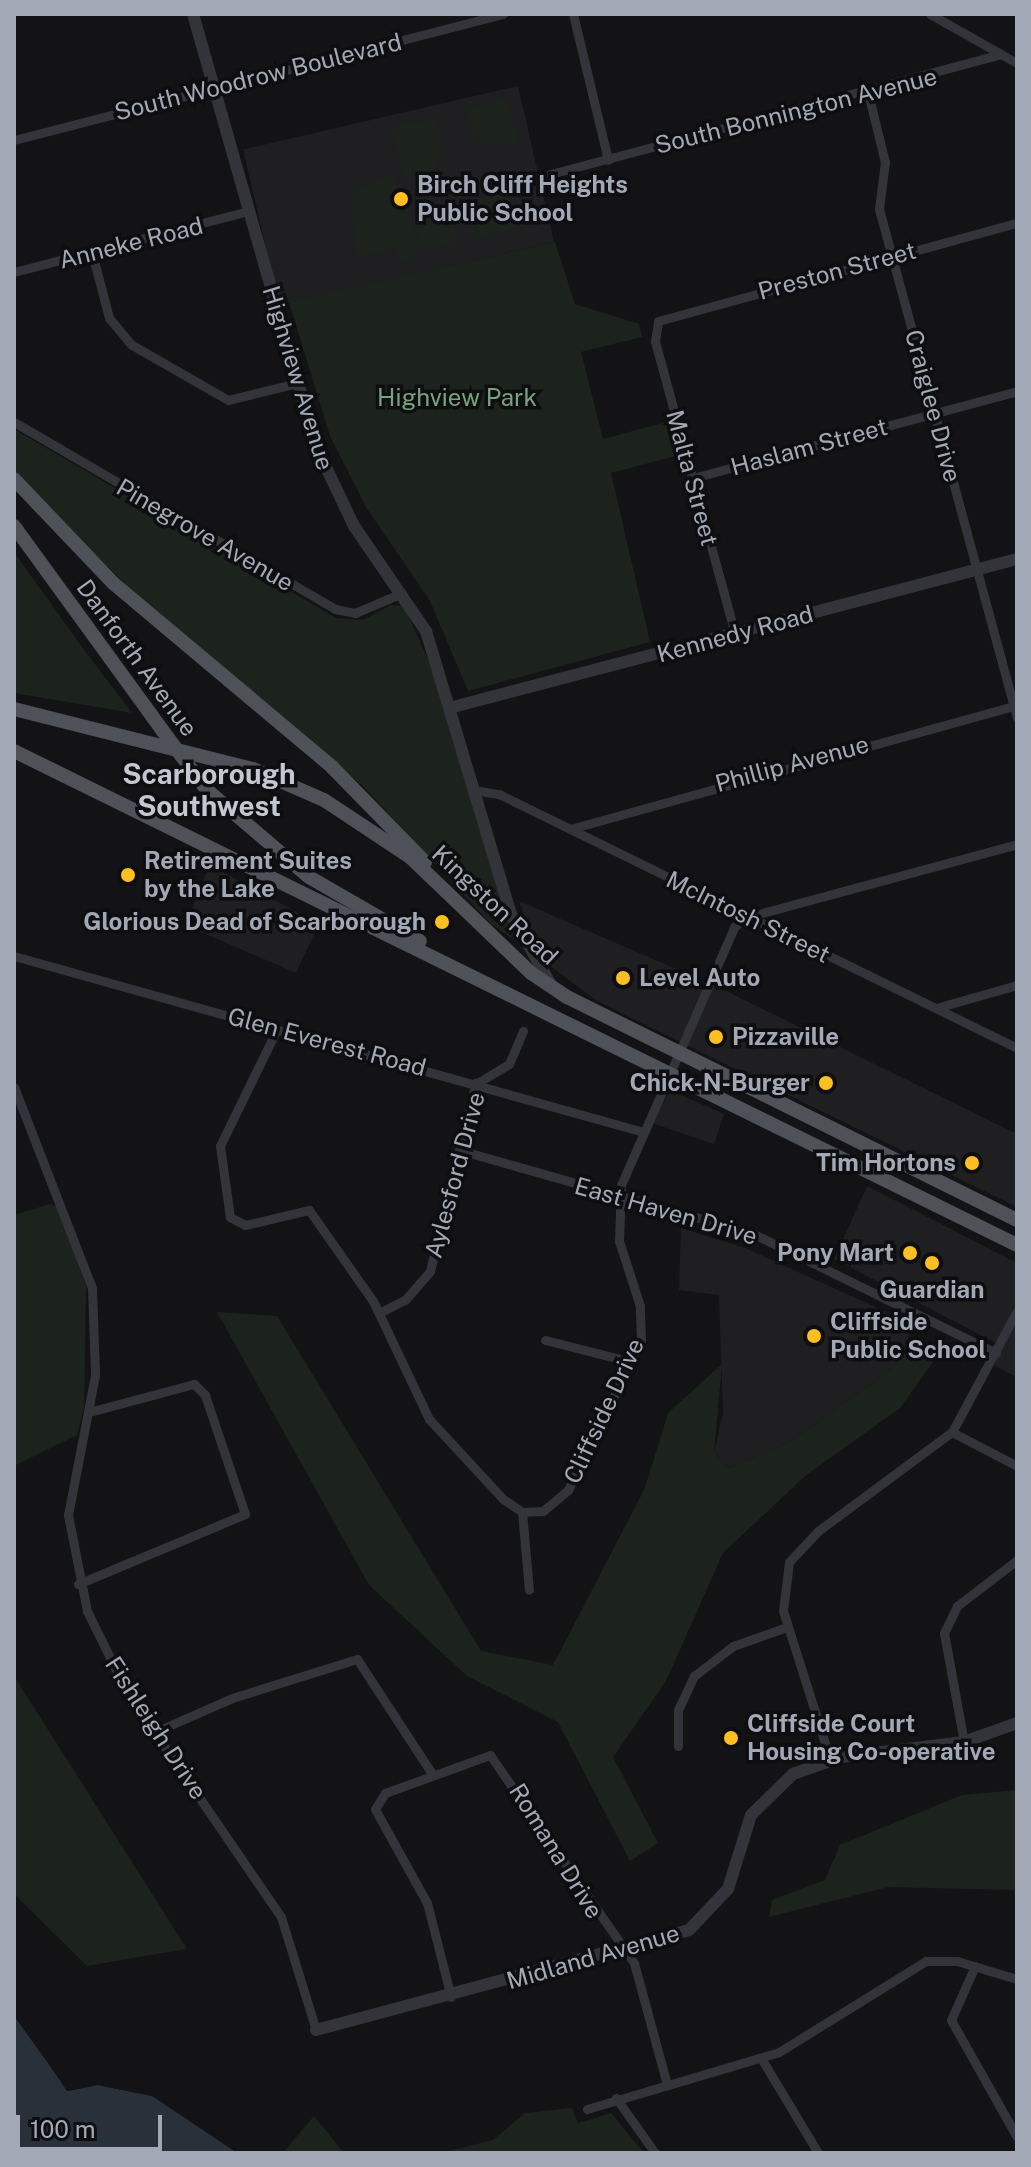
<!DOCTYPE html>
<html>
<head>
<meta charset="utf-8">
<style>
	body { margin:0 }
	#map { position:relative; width:1031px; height:2167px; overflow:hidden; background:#131315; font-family:"Public Sans",sans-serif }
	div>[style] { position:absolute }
	.built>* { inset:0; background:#1f1f22; transform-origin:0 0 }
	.green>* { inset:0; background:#1b231c }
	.water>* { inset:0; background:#28313a }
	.pier>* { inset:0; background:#131315 }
	.minor>* { height:9px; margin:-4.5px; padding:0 4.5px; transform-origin:4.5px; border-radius:4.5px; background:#33343a }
	.tertiary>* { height:12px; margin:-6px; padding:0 6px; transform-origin:6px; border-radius:6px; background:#33343a }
	.primary>* { height:14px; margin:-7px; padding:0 7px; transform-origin:7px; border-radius:7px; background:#4f5159 }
	.primary-bridge>* { height:14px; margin:-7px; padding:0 7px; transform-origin:7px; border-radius:7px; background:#4f5159 }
	.dots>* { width:22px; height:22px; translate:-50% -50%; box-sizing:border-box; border:4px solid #0e0e10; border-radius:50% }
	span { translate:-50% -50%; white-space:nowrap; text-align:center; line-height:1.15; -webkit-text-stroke:7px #0e0e10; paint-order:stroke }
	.street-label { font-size:24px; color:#a3a8b7 }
	.poi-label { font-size:24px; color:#a3a8b7; font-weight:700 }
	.left { translate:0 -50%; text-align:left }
	.right { translate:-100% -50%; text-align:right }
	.park-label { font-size:24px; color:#78a47d }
	.quarter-label { font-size:28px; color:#c4c7d2; font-weight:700 }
	.frame { position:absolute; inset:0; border:16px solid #a3a8b7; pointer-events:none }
	.scale { position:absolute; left:16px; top:2115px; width:146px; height:36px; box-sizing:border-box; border:4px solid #a3a8b7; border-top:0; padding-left:10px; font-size:24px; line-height:28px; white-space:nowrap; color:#a3a8b7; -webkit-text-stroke:6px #0e0e10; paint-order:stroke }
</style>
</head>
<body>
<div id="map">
	<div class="built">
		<div style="left:518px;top:86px;width:160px;height:282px;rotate:77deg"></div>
		<div style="clip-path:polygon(210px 865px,319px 924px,296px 973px,185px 925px)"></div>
		<div style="clip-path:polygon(519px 901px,720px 988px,1017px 1134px,1017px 1207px,597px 1001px,537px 956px)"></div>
		<div style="clip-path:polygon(670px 1090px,724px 1114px,714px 1144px,652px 1123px)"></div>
		<div style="clip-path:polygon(867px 1186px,1017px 1263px,1017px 1377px,991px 1364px,1000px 1345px,834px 1259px)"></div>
		<div style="clip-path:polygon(681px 1228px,745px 1248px,913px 1324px,905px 1348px,892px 1369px,791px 1441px,729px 1468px,714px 1453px,723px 1413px,719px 1295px,679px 1290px)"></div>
	</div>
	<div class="green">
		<div style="clip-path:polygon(506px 97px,519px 144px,486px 145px,475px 138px,467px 109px)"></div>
		<div style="clip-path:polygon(438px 117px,441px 157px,433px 170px,404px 178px,392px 127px)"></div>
		<div style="clip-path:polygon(393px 175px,420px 248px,412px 212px,427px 208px,454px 219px,456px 246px,420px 249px,401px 265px,396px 248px,358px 258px,349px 193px)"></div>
		<div style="clip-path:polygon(514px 189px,522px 226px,476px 239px,480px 199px)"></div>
		<div style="clip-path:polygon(555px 242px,575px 304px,639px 324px,642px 337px,581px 352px,603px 439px,670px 421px,679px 455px,611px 473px,650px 642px,468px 691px,430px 601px,366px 507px,330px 436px,289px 302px)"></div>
		<div style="clip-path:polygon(14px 429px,336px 618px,363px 620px,391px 605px,404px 606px,438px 682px,518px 943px,490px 923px,364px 787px,140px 598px,50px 511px,14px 469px)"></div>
		<div style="clip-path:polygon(14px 552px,82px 647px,132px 713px,14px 693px)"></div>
		<div style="clip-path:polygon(50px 1204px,59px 1208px,86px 1286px,84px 1408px,77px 1435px,14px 1466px,14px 1215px)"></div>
		<div style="clip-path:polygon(217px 1312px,277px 1316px,481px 1651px,553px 1665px,645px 1488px,668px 1413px,722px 1364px,714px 1453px,729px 1468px,791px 1441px,892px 1369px,905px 1348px,935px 1359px,900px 1408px,805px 1476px,723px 1553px,666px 1681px,613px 1757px,658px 1843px,630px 1861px,558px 1722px,467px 1676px,369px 1585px)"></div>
		<div style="clip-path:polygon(14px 1676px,187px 1949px,87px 1966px,14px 1894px)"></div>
		<div style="clip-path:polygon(1017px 1790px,1017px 1890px,888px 1887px,769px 1917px,772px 1900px,825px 1880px,840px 1845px,962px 1795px)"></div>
		<div style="clip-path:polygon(572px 2108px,578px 2123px,611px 2113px,644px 2153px,441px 2153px,493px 2140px,525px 2113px)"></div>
		<div style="clip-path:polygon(314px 2116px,344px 2153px,283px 2153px)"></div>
	</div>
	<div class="water">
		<div style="clip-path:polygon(14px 2016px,68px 2091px,98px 2085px,152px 2096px,237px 2153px,14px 2153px)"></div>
	</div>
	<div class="pier">
		<div style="clip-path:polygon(14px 2012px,70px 2088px,98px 2081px,154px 2092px,197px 2118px,241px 2153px,152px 2096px,98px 2085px,67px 2091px)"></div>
	</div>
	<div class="minor">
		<div style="left:573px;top:14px;width:150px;rotate:76.5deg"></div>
		<div style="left:930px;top:14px;width:100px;rotate:29.4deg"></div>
		<div style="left:868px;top:93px;width:71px;rotate:76.2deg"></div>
		<div style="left:885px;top:162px;width:47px;rotate:97.3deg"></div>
		<div style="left:879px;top:209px;width:527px;rotate:74.83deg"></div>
		<div style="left:14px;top:140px;width:505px;rotate:-14.45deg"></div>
		<div style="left:543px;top:176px;width:474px;rotate:-14.9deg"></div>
		<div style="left:92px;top:253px;width:67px;rotate:75.3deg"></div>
		<div style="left:109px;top:318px;width:35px;rotate:50deg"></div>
		<div style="left:132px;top:345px;width:111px;rotate:29.8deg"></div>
		<div style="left:228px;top:400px;width:71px;rotate:-13.8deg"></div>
		<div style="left:14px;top:272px;width:242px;rotate:-14.6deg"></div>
		<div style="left:14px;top:422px;width:371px;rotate:30.2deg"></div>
		<div style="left:335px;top:609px;width:20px;rotate:11deg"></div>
		<div style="left:355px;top:613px;width:51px;rotate:-23.1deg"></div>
		<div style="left:693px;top:478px;width:335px;rotate:-15deg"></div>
		<div style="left:735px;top:634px;width:304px;rotate:-105.3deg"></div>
		<div style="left:655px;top:341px;width:20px;rotate:-81deg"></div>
		<div style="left:658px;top:321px;width:372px;rotate:-15.3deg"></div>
		<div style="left:479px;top:791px;width:20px;rotate:9deg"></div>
		<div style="left:499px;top:794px;width:577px;rotate:26.12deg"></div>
		<div style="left:570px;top:829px;width:464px;rotate:-15.5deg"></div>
		<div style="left:14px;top:956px;width:650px;rotate:15.62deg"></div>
		<div style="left:936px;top:1008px;width:84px;rotate:-15.9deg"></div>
		<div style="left:277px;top:1029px;width:130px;rotate:116deg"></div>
		<div style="left:220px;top:1146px;width:72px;rotate:82deg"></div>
		<div style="left:230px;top:1217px;width:17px;rotate:28deg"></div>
		<div style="left:245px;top:1225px;width:66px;rotate:-13.2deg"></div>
		<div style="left:309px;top:1210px;width:111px;rotate:54.9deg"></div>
		<div style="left:373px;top:1301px;width:131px;rotate:64.6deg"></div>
		<div style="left:429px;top:1419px;width:109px;rotate:47.2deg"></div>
		<div style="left:503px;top:1499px;width:23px;rotate:34deg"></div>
		<div style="left:522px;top:1512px;width:21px;rotate:-3deg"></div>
		<div style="left:543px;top:1511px;width:33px;rotate:-40deg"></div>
		<div style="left:568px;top:1490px;width:167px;rotate:-64deg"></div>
		<div style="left:641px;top:1340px;width:34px;rotate:-92deg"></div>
		<div style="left:640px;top:1306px;width:68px;rotate:-107.9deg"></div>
		<div style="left:619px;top:1241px;width:56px;rotate:-88deg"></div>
		<div style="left:621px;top:1185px;width:282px;rotate:-66.3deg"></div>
		<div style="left:734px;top:927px;width:16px;rotate:-38deg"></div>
		<div style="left:747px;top:917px;width:280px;rotate:-15.1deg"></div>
		<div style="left:479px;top:1082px;width:35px;rotate:-31deg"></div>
		<div style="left:509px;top:1064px;width:36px;rotate:-67deg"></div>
		<div style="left:14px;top:1087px;width:216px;rotate:68.8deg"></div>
		<div style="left:92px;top:1288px;width:87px;rotate:88deg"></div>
		<div style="left:95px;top:1375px;width:143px;rotate:100.9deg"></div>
		<div style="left:68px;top:1515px;width:98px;rotate:78.8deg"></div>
		<div style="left:87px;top:1611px;width:90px;rotate:63.7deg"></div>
		<div style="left:127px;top:1692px;width:273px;rotate:55.6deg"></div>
		<div style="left:281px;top:1917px;width:118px;rotate:72.8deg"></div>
		<div style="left:459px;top:1150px;width:305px;rotate:15.8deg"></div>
		<div style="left:752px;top:1233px;width:272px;rotate:26.2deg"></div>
		<div style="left:379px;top:1313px;width:29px;rotate:-27deg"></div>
		<div style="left:405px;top:1300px;width:38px;rotate:-49deg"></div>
		<div style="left:430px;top:1271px;width:194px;rotate:-76.3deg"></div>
		<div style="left:545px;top:1340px;width:89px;rotate:14.3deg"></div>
		<div style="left:952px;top:1432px;width:73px;rotate:27.6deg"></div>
		<div style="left:522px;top:1512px;width:78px;rotate:84.9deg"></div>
		<div style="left:78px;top:1584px;width:181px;rotate:-22.7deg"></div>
		<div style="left:245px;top:1514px;width:126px;rotate:-108.6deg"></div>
		<div style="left:205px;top:1395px;width:16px;rotate:-135deg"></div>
		<div style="left:194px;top:1384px;width:109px;rotate:165.1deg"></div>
		<div style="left:157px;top:1731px;width:82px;rotate:-23.7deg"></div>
		<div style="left:232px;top:1698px;width:131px;rotate:-17.3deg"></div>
		<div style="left:357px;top:1659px;width:135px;rotate:56.8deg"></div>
		<div style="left:964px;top:1742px;width:111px;rotate:-100.4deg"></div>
		<div style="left:944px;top:1633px;width:30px;rotate:-64deg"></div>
		<div style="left:957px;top:1606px;width:76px;rotate:-37.5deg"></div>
		<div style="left:678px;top:1746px;width:36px;rotate:-90deg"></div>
		<div style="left:678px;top:1710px;width:38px;rotate:-65deg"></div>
		<div style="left:694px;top:1676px;width:49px;rotate:-37.6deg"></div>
		<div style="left:733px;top:1646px;width:57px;rotate:-19.4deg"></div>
		<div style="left:830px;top:1759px;width:155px;rotate:-107.6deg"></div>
		<div style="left:783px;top:1611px;width:49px;rotate:-83deg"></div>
		<div style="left:789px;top:1562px;width:42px;rotate:-46.9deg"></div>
		<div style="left:818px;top:1531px;width:167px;rotate:-36.5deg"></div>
		<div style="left:952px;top:1432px;width:137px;rotate:-61.8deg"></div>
		<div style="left:975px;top:1966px;width:59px;rotate:114deg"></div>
		<div style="left:951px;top:2020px;width:134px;rotate:60.6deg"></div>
		<div style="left:451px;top:1997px;width:97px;rotate:-104.3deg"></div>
		<div style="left:427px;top:1903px;width:107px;rotate:-119deg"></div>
		<div style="left:375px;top:1809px;width:19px;rotate:-58deg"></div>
		<div style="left:385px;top:1793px;width:112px;rotate:-19.9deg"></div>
		<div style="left:490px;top:1755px;width:253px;rotate:55.3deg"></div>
		<div style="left:634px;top:1963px;width:122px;rotate:74.8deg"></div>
		<div style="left:761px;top:2058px;width:111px;rotate:59deg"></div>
		<div style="left:616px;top:2098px;width:67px;rotate:54.7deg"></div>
		<div style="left:587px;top:2109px;width:200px;rotate:-16.5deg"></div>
		<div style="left:779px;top:2052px;width:173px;rotate:-31.8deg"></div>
		<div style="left:926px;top:1961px;width:31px"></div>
		<div style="left:957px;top:1961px;width:63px;rotate:16.7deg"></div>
	</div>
	<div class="tertiary">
		<div style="left:193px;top:14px;width:449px;rotate:74.1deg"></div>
		<div style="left:316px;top:446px;width:89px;rotate:64.6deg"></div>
		<div style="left:354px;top:526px;width:127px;rotate:55.6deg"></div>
		<div style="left:426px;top:631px;width:295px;rotate:73.3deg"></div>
		<div style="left:511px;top:914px;width:79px;rotate:60.5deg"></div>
		<div style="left:453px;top:707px;width:583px;rotate:-14.7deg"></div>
		<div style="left:316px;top:2030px;width:386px;rotate:-15deg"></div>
		<div style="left:689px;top:1930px;width:57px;rotate:-46.4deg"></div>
		<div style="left:728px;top:1889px;width:77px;rotate:-72.7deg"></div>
		<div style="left:751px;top:1815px;width:59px;rotate:-44.3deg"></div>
		<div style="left:793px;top:1774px;width:51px;rotate:-19.5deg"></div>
		<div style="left:841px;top:1757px;width:124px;rotate:-7deg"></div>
		<div style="left:964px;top:1742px;width:56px;rotate:-19.7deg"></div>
	</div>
	<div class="primary">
		<div style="left:14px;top:479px;width:144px;rotate:46.4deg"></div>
		<div style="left:113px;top:583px;width:286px;rotate:40deg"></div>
		<div style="left:332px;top:767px;width:133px;rotate:45.6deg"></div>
		<div style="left:14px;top:526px;width:252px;rotate:54deg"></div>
		<div style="left:14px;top:709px;width:246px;rotate:14.1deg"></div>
		<div style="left:253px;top:769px;width:77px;rotate:23.6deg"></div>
		<div style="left:324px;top:800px;width:103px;rotate:33.5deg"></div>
		<div style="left:410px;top:857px;width:168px;rotate:43.8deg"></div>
		<div style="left:531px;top:973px;width:43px;rotate:33.7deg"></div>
		<div style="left:567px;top:997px;width:502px;rotate:26.36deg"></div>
		<div style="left:14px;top:751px;width:1118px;rotate:26.22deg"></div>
		<div style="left:207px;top:790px;width:134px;rotate:40.5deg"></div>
		<div style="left:309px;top:877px;width:128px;rotate:30deg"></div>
	</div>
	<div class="primary-bridge">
		<div style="left:162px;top:730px;width:75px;rotate:53.1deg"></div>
	</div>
	<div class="dots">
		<div style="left:401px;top:199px;background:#ffbf21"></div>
		<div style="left:128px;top:875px;background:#ffbf21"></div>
		<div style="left:442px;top:922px;background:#ffbf21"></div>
		<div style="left:623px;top:978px;background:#ffbf21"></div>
		<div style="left:716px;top:1037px;background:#ffbf21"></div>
		<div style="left:826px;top:1083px;background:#ffbf21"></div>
		<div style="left:972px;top:1163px;background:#ffbf21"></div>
		<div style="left:910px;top:1253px;background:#ffbf21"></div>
		<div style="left:932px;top:1263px;background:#ffbf21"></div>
		<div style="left:814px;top:1336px;background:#ffbf21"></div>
		<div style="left:731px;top:1738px;background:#ffbf21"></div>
	</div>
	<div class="street-label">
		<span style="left:258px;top:77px;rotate:-14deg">South Woodrow Boulevard</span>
		<span style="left:796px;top:111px;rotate:-14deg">South Bonnington Avenue</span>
		<span style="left:131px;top:243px;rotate:-14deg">Anneke Road</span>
		<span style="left:837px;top:271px;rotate:-15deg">Preston Street</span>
		<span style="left:298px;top:378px;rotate:73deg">Highview Avenue</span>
		<span style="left:933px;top:406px;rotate:75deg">Craiglee Drive</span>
		<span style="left:809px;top:447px;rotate:-15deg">Haslam Street</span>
		<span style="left:692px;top:478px;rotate:75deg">Malta Street</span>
		<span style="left:205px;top:535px;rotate:30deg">Pinegrove Avenue</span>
		<span style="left:735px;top:634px;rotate:-15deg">Kennedy Road</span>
		<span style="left:137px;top:658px;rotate:54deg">Danforth Avenue</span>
		<span style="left:792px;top:764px;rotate:-15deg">Phillip Avenue</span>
		<span style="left:495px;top:905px;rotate:43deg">Kingston Road</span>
		<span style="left:748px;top:917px;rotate:26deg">McIntosh Street</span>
		<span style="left:327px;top:1042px;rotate:15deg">Glen Everest Road</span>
		<span style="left:455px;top:1175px;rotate:-75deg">Aylesford Drive</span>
		<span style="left:666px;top:1211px;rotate:16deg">East Haven Drive</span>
		<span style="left:604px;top:1411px;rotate:-65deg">Cliffside Drive</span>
		<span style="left:156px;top:1728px;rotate:57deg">Fishleigh Drive</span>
		<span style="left:556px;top:1851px;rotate:58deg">Romana Drive</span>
		<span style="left:593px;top:1957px;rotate:-16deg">Midland Avenue</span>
	</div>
	<div class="poi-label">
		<span class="left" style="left:417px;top:199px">Birch Cliff Heights<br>Public School</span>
		<span class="left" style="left:144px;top:875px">Retirement Suites<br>by the Lake</span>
		<span class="right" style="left:426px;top:922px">Glorious Dead of Scarborough</span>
		<span class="left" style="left:639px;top:978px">Level Auto</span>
		<span class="left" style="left:732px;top:1037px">Pizzaville</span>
		<span class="right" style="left:810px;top:1083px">Chick-N-Burger</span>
		<span class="right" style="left:956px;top:1163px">Tim Hortons</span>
		<span class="right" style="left:894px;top:1253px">Pony Mart</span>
		<span style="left:932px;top:1290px">Guardian</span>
		<span class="left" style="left:830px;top:1336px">Cliffside<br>Public School</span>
		<span class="left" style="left:747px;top:1738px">Cliffside Court<br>Housing Co-operative</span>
	</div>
	<div class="park-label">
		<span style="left:457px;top:398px">Highview Park</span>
	</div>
	<div class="quarter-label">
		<span style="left:209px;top:790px">Scarborough<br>Southwest</span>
	</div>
	<div class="frame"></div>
	<div class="scale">100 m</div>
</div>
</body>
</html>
